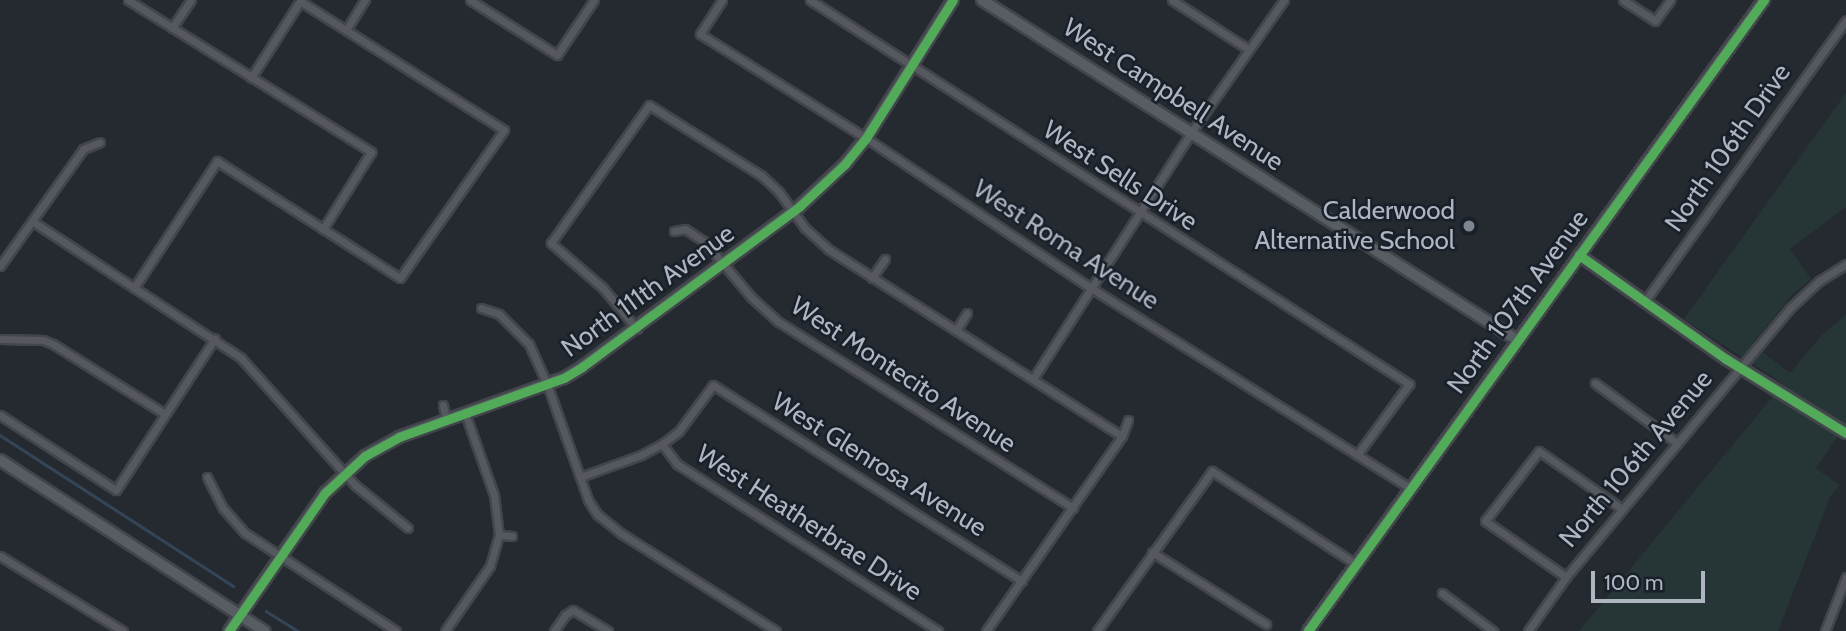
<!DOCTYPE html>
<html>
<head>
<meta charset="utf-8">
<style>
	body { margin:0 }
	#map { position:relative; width:1846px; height:631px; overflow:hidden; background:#252a30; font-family:Cabin,sans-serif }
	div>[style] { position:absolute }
	.green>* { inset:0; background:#263636 }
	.stream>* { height:2.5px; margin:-1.25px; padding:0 1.25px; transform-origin:1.25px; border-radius:1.25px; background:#354558 }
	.roads { filter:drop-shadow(2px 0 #42464b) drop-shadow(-2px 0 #42464b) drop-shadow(0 2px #42464b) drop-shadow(0 -2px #42464b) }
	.street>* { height:7px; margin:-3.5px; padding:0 3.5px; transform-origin:3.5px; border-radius:3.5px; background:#55585e }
	.secondary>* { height:10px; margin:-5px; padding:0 5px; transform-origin:5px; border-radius:5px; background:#585d64 }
	.cycleway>* { height:9px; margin:-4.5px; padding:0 4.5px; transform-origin:4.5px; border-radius:4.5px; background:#51ab58 }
	.dots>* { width:19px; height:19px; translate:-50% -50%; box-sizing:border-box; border:4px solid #192029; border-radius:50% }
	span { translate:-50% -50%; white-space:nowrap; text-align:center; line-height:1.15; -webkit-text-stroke:5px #192029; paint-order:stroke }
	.street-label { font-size:26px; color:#aeb6c2 }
	.poi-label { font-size:26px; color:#aeb6c2 }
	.right { translate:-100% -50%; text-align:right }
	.scale { position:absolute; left:1591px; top:571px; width:114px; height:32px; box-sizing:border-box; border:4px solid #aeb6c2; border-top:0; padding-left:9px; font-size:21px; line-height:24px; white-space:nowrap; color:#aeb6c2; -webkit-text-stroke:5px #192029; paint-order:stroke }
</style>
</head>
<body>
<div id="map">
	<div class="green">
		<div style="clip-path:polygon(1846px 93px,1846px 207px,1790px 249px,1811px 279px,1793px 294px,1752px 344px,1790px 373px,1822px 335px,1846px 315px,1846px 425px,1816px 468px,1839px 485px,1830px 497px,1778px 631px,1579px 631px,1783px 384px,1684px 319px)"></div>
	</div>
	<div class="stream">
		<div style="left:0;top:435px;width:278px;rotate:32.9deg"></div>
		<div style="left:266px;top:611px;width:38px;rotate:32deg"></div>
	</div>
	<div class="roads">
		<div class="street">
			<div style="left:128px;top:0;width:287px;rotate:32deg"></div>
			<div style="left:371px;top:152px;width:91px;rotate:121.9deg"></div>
			<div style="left:470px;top:0;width:103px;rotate:32.3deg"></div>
			<div style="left:557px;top:55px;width:66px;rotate:-56.1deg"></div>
			<div style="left:722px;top:0;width:40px;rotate:122.9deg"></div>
			<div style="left:700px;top:34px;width:196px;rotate:32.1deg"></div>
			<div style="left:866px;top:138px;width:270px;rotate:33.7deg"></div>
			<div style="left:1091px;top:288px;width:377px;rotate:32.1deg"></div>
			<div style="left:810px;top:0;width:712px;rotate:32.66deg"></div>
			<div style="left:1409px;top:384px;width:88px;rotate:126.2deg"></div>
			<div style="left:1172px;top:0;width:90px;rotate:32.8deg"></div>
			<div style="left:1623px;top:0;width:38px;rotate:33deg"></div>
			<div style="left:1655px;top:21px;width:26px;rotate:-54deg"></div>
			<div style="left:172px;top:28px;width:34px;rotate:-56deg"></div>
			<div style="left:346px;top:30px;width:36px;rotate:-58deg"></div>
			<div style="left:32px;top:221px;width:250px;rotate:33.2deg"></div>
			<div style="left:241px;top:358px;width:171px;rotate:48.1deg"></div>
			<div style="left:355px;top:485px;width:68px;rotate:39.1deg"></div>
			<div style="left:674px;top:231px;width:11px;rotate:-10deg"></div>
			<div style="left:685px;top:229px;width:24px;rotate:33deg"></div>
			<div style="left:705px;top:242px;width:73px;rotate:50deg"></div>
			<div style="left:752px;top:298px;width:36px;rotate:42deg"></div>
			<div style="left:779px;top:322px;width:348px;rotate:32.3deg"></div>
			<div style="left:0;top:266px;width:143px;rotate:-54.6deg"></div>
			<div style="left:83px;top:149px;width:18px;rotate:-22deg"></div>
			<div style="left:872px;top:278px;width:23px;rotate:-56deg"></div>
			<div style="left:134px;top:288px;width:152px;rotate:-56.8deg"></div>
			<div style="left:217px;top:161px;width:217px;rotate:32.6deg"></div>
			<div style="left:400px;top:278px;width:181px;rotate:-54.9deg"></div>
			<div style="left:504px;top:130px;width:241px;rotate:-147.7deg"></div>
			<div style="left:300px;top:1px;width:91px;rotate:122.5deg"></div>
			<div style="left:1645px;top:301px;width:345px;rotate:-54.4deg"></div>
			<div style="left:481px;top:308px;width:19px;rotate:18deg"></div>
			<div style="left:499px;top:314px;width:42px;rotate:45deg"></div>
			<div style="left:529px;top:344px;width:44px;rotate:65.8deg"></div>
			<div style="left:547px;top:384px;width:123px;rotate:70.5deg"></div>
			<div style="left:588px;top:500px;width:17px;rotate:57deg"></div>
			<div style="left:597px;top:514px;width:32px;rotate:39deg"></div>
			<div style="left:622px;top:534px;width:182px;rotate:32.2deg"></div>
			<div style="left:637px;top:329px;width:53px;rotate:-129.7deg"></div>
			<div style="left:603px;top:288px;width:69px;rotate:-139.1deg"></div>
			<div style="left:551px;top:243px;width:169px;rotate:-54.6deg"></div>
			<div style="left:649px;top:105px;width:133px;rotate:32.1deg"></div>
			<div style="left:762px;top:176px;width:23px;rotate:43deg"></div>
			<div style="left:779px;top:192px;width:44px;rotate:54.2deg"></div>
			<div style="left:805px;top:228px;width:31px;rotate:42deg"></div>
			<div style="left:828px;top:249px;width:348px;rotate:32.5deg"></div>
			<div style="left:956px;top:330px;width:20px;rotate:-57deg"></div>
			<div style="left:0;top:339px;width:43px;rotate:1.3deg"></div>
			<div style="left:43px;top:340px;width:11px;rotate:22deg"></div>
			<div style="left:53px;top:344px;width:132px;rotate:32deg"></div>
			<div style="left:1033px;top:379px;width:291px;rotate:-57.3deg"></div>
			<div style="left:1190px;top:134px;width:164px;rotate:-55deg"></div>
			<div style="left:1595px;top:383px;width:102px;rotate:36.2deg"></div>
			<div style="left:443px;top:405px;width:14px;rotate:78deg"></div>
			<div style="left:0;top:415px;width:138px;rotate:32.9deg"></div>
			<div style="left:116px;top:490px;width:181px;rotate:-56.9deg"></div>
			<div style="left:662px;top:444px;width:25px;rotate:53deg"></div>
			<div style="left:677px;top:464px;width:310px;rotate:32.6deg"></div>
			<div style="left:207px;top:477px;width:35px;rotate:63deg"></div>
			<div style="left:223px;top:508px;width:33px;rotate:49deg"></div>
			<div style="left:245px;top:533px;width:180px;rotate:33deg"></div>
			<div style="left:580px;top:477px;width:65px;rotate:-19.8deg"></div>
			<div style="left:641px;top:455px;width:24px;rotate:-28deg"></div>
			<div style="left:662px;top:444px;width:21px;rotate:-37deg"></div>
			<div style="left:679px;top:431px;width:57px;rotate:-53.5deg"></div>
			<div style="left:713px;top:385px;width:366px;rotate:32.4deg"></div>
			<div style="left:499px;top:535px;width:13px;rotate:4deg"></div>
			<div style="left:1152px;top:552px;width:135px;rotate:32.3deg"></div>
			<div style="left:0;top:556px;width:144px;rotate:31.4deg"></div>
			<div style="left:1566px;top:577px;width:98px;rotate:-145.3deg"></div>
			<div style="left:1485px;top:521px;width:88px;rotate:-52.4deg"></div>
			<div style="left:1539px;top:451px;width:101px;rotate:34.9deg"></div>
			<div style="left:1442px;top:593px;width:64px;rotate:36.7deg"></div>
			<div style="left:445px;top:631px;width:79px;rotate:-55.3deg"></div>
			<div style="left:490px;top:566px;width:32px;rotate:-74deg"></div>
			<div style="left:499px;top:535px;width:40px;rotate:-97.1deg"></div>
			<div style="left:494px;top:495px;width:87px;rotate:-109.5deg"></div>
			<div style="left:554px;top:631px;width:19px;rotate:-55deg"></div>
			<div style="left:565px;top:615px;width:9px;rotate:-32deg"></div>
			<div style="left:573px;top:610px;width:41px;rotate:31deg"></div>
			<div style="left:986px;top:631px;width:238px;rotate:-55.1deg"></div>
			<div style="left:1122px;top:436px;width:17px;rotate:-69deg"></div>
			<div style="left:1097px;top:631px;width:197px;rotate:-54.3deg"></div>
			<div style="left:1212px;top:471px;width:171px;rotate:32.9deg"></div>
			<div style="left:1528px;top:631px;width:66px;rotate:-54.9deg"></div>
			<div style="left:1566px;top:577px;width:349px;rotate:-50.2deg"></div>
			<div style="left:1789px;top:309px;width:41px;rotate:-43deg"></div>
			<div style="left:1819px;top:281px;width:32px;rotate:-32deg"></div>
			<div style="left:1825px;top:631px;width:58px;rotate:-68.7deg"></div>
		</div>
		<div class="secondary">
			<div style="left:982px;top:0;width:634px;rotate:32.44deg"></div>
			<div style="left:1579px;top:255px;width:180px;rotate:35.3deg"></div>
			<div style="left:1726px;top:359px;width:141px;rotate:31.7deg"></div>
			<div style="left:0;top:460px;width:315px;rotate:32.9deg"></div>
			<div style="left:229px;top:631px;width:168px;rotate:-55.2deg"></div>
			<div style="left:325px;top:493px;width:54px;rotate:-42.8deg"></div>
			<div style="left:365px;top:456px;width:39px;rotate:-29deg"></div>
			<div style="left:399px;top:437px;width:175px;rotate:-19.7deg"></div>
			<div style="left:564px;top:378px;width:21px;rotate:-31deg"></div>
			<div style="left:582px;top:367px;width:271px;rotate:-36.4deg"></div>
			<div style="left:800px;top:206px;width:62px;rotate:-43deg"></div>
			<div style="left:845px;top:164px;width:33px;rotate:-51deg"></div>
			<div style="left:866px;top:138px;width:163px;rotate:-57.8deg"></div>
			<div style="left:1308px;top:631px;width:779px;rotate:-54.15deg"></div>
		</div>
	</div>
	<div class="cycleway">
		<div style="left:1579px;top:255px;width:180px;rotate:35.3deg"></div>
		<div style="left:1726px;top:359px;width:141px;rotate:31.7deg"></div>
		<div style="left:229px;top:631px;width:168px;rotate:-55.2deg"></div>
		<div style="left:325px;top:493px;width:54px;rotate:-42.8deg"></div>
		<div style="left:365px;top:456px;width:39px;rotate:-29deg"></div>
		<div style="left:399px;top:437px;width:175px;rotate:-19.7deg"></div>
		<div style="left:564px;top:378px;width:21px;rotate:-31deg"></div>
		<div style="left:582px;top:367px;width:271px;rotate:-36.4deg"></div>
		<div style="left:800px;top:206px;width:62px;rotate:-43deg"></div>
		<div style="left:845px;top:164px;width:33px;rotate:-51deg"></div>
		<div style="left:866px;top:138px;width:163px;rotate:-57.8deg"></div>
		<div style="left:1308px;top:631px;width:779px;rotate:-54.15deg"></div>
	</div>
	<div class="dots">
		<div style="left:1469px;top:226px;background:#7e858f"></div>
	</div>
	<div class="street-label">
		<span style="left:1173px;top:95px;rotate:33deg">West Campbell Avenue</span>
		<span style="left:1728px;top:148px;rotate:-55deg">North 106th Drive</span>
		<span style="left:1120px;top:176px;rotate:33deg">West Sells Drive</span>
		<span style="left:1066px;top:245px;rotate:33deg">West Roma Avenue</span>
		<span style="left:648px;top:291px;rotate:-36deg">North 111th Avenue</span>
		<span style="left:1518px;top:302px;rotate:-54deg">North 107th Avenue</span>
		<span style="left:903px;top:375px;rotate:33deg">West Montecito Avenue</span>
		<span style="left:1636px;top:459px;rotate:-50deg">North 106th Avenue</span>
		<span style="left:879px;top:465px;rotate:32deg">West Glenrosa Avenue</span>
		<span style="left:809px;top:523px;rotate:33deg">West Heatherbrae Drive</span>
	</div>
	<div class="poi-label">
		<span class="right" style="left:1455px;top:226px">Calderwood<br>Alternative School</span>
	</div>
	<div class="scale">100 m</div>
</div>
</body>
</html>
